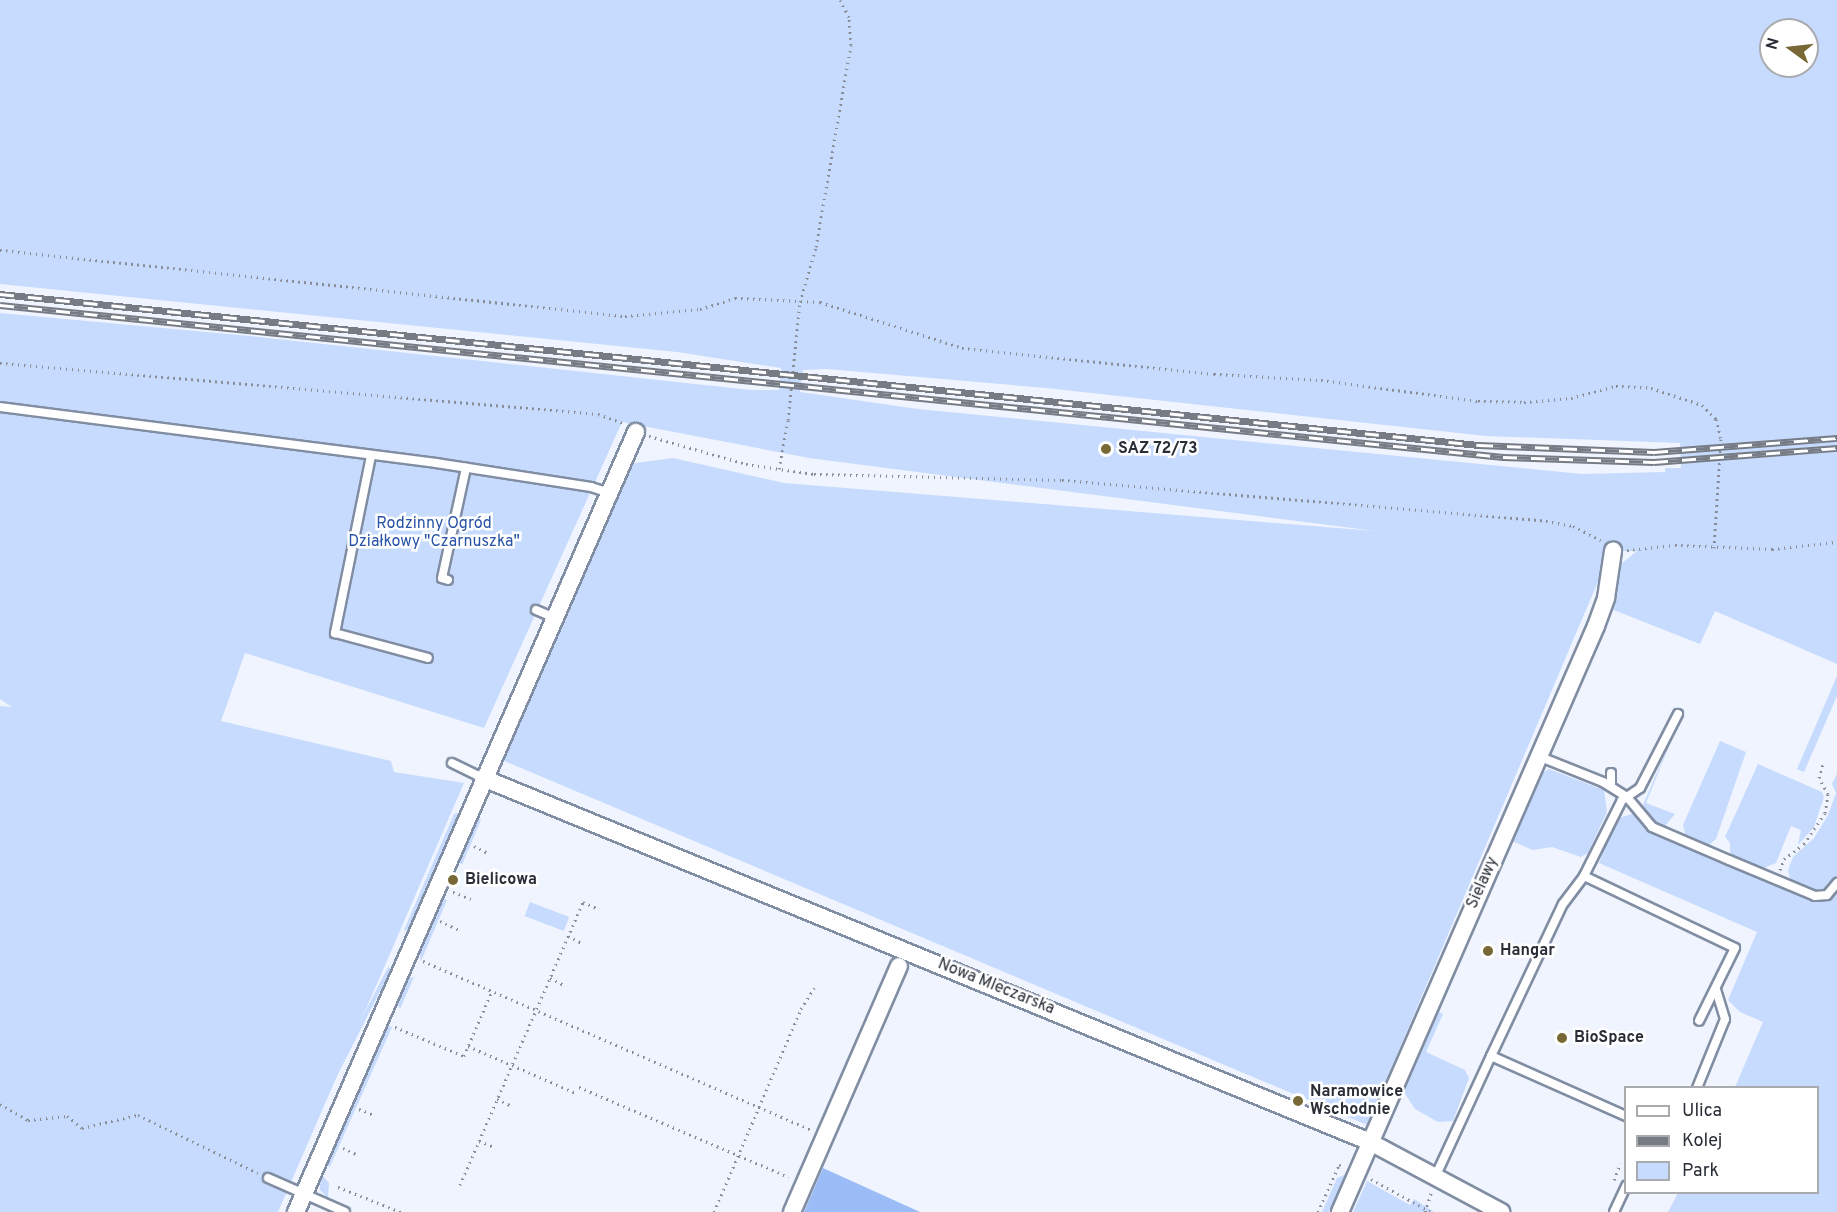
<!DOCTYPE html>
<html>
<head>
<meta charset="utf-8">
<style>
	body { margin:0 }
	#map { position:relative; width:1837px; height:1212px; overflow:hidden; background:#eff4fe; font-family:Overpass,sans-serif }
	div>[style] { position:absolute }
	.green>* { inset:0; background:#c7dbfe; transform-origin:0 0 }
	.forest>* { inset:0; background:#9bbcf6 }
	.path>* { height:3px; margin-top:-1.5px; transform-origin:0; background:repeating-linear-gradient(90deg,#888d96 0 1.5px,transparent 0 6px) }
	.roads { filter:drop-shadow(2px 0 #818da2) drop-shadow(-2px 0 #818da2) drop-shadow(0 2px #818da2) drop-shadow(0 -2px #818da2) }
	.lane>* { height:8px; margin:-4px; padding:0 4px; transform-origin:4px; border-radius:4px; background:#fff }
	.street>* { height:16px; margin:-8px; padding:0 8px; transform-origin:8px; border-radius:8px; background:#fff }
	.rail>* { height:7px; margin-top:-3.5px; transform-origin:0; background:repeating-linear-gradient(90deg,#fff 0 14px,#767b84 0 28px); box-sizing:border-box; border-block:2px solid #767b84 }
	.dots>* { width:16px; height:16px; translate:-50% -50%; box-sizing:border-box; border:3px solid #fff; border-radius:50% }
	span { translate:-50% -50%; white-space:nowrap; text-align:center; line-height:1.15; -webkit-text-stroke:5px #fff; paint-order:stroke }
	.poi-label { font-size:16px; color:#282d36; font-weight:700 }
	.left { translate:0 -50%; text-align:left }
	.park-label { font-size:16px; color:#2853a6 }
	.street-label { font-size:16px; color:#282d36 }
	.legend { position:absolute; left:1624px; top:1086px; width:195px; height:108px; box-sizing:border-box; background:#fff; border:2px solid #a9abaf; margin:0; padding:8px 10px; list-style:none; font-size:18px; color:#282d36 }
	.legend li { display:flex; align-items:center; gap:12px; height:30px }
	.legend b { width:30px; border:2px solid #a9abaf }
	.north { position:absolute; left:1759px; top:18px; width:60px; height:60px; box-sizing:border-box; background:#fff; border:2px solid #a9abaf; border-radius:50%; rotate:285deg; font-size:16px; font-weight:700; line-height:24px; text-align:center; color:#282d36 }
	.north::after { content:''; display:block; margin:auto; width:21px; height:27px; background:#776835; clip-path:polygon(50% 0,100% 100%,50% 72%,0 100%) }
</style>
</head>
<body>
<div id="map">
	<div class="green">
		<div style="clip-path:polygon(evenodd,0 0,1837px 0,1837px 664px,1715px 611px,1700px 644px,1611px 609px,1621px 564px,1637px 551px,1611px 551px,1367px 1125px,502px 760px,621px 465px,673px 458px,784px 483px,1375px 531px,809px 458px,622px 422px,484px 728px,245px 653px,221px 721px,391px 761px,394px 772px,464px 783px,278px 1212px,0 1212px,0 706px,12px 707px,0 699px,0 313px,250px 336px,751px 390px,779px 390px,781px 368px,677px 352px,0 284px,0 0,1771px 30px,1807px 30px,1807px 66px,1771px 66px,1771px 30px,0 0,827px 369px,1046px 388px,1486px 436px,1680px 443px,1681px 468px,1665px 468px,1665px 472px,1582px 474px,918px 409px,800px 392px,803px 370px,827px 369px)"></div>
		<div style="clip-path:polygon(1837px 676px,1837px 696px,1804px 772px,1797px 769px)"></div>
		<div style="clip-path:polygon(1678px 724px,1646px 803px,1675px 814px,1665px 826px,1658px 826px,1649px 819px,1643px 805px)"></div>
		<div style="clip-path:polygon(1720px 741px,1746px 752px,1716px 839px,1708px 846px,1685px 834px,1683px 825px)"></div>
		<div style="clip-path:polygon(1758px 764px,1822px 792px,1824px 797px,1814px 827px,1798px 845px,1801px 830px,1791px 826px,1776px 863px,1759px 870px,1730px 858px,1730px 843px,1725px 837px)"></div>
		<div style="clip-path:polygon(1549px 769px,1604px 790px,1607px 812px,1588px 853px,1581px 857px,1552px 847px,1533px 850px,1512px 841px,1439px 1012px,1443px 1014px,1426px 1052px,1465px 1070px,1469px 1078px,1453px 1121px,1438px 1122px,1415px 1109px,1401px 1088px,1539px 775px)"></div>
		<div style="clip-path:polygon(1837px 774px,1837px 878px,1826px 889px,1806px 890px,1791px 882px,1788px 870px,1793px 857px,1814px 838px,1828px 815px,1836px 793px,1832px 784px)"></div>
		<div style="clip-path:polygon(460px 812px,408px 931px,404px 930px,454px 814px)"></div>
		<div style="clip-path:polygon(1635px 813px,1653px 832px,1811px 900px,1830px 899px,1837px 891px,1837px 1212px,1668px 1212px,1678px 1193px,1818px 1192px,1818px 1088px,1735px 1087px,1763px 1022px,1740px 1012px,1728px 1000px,1757px 932px,1599px 863px,1616px 819px)"></div>
		<div style="left:481px;top:820px;width:48px;height:8px;rotate:113deg"></div>
		<div style="clip-path:polygon(440px 897px,447px 900px,421px 961px,418px 947px)"></div>
		<div style="left:530px;top:902px;width:42px;height:15px;rotate:21deg"></div>
		<div style="left:388px;top:967px;width:4px;height:201px;rotate:27deg"></div>
		<div style="clip-path:polygon(414px 977px,400px 1009px,396px 1001px,404px 979px)"></div>
		<div style="left:392px;top:1027px;width:153px;height:9px;rotate:114deg"></div>
		<div style="clip-path:polygon(320px 1173px,329px 1183px,328px 1198px,320px 1190px)"></div>
		<div style="clip-path:polygon(1346px 1174px,1329px 1212px,1322px 1212px,1337px 1178px)"></div>
		<div style="clip-path:polygon(1367px 1181px,1410px 1205px,1414px 1199px,1434px 1212px,1353px 1212px)"></div>
	</div>
	<div class="forest">
		<div style="clip-path:polygon(823px 1168px,920px 1212px,804px 1212px)"></div>
	</div>
	<div class="path">
		<div style="left:0;top:250px;width:628px;rotate:6.03deg"></div>
		<div style="left:625px;top:316px;width:75px;rotate:-5.3deg"></div>
		<div style="left:700px;top:309px;width:37px;rotate:-17deg"></div>
		<div style="left:735px;top:298px;width:85px;rotate:2.7deg"></div>
		<div style="left:820px;top:302px;width:149px;rotate:17.9deg"></div>
		<div style="left:962px;top:348px;width:253px;rotate:5.9deg"></div>
		<div style="left:1214px;top:374px;width:107px;rotate:3.2deg"></div>
		<div style="left:1321px;top:380px;width:158px;rotate:7.6deg"></div>
		<div style="left:1478px;top:401px;width:46px;rotate:1.2deg"></div>
		<div style="left:1524px;top:402px;width:47px;rotate:-4.9deg"></div>
		<div style="left:1571px;top:398px;width:47px;rotate:-14.9deg"></div>
		<div style="left:1616px;top:386px;width:35px;rotate:3deg"></div>
		<div style="left:1651px;top:388px;width:54px;rotate:18.4deg"></div>
		<div style="left:1702px;top:405px;width:20px;rotate:45deg"></div>
		<div style="left:1716px;top:419px;width:21px;rotate:76deg"></div>
		<div style="left:1721px;top:439px;width:109px;rotate:93.7deg"></div>
		<div style="left:0;top:363px;width:600px;rotate:4.87deg"></div>
		<div style="left:598px;top:414px;width:29px;rotate:20deg"></div>
		<div style="left:649px;top:436px;width:101px;rotate:16.1deg"></div>
		<div style="left:746px;top:464px;width:69px;rotate:8.4deg"></div>
		<div style="left:814px;top:474px;width:248px;rotate:1.4deg"></div>
		<div style="left:1062px;top:480px;width:486px;rotate:4.8deg"></div>
		<div style="left:1546px;top:521px;width:27px;rotate:10deg"></div>
		<div style="left:1573px;top:526px;width:31px;rotate:27deg"></div>
		<div style="left:779px;top:469px;width:50px;rotate:-79.6deg"></div>
		<div style="left:788px;top:420px;width:119px;rotate:-84.2deg"></div>
		<div style="left:800px;top:302px;width:57px;rotate:-73.8deg"></div>
		<div style="left:816px;top:247px;width:205px;rotate:-80.2deg"></div>
		<div style="left:851px;top:45px;width:28px;rotate:-94deg"></div>
		<div style="left:849px;top:17px;width:19px;rotate:-118deg"></div>
		<div style="left:1627px;top:550px;width:48px;rotate:-5.9deg"></div>
		<div style="left:1675px;top:545px;width:97px;rotate:2.4deg"></div>
		<div style="left:1772px;top:549px;width:65px;rotate:-6.1deg"></div>
		<div style="left:474px;top:846px;width:18px;rotate:27deg"></div>
		<div style="left:1780px;top:870px;width:12px;rotate:-70deg"></div>
		<div style="left:1784px;top:859px;width:25px;rotate:-37deg"></div>
		<div style="left:1804px;top:844px;width:37px;rotate:-56deg"></div>
		<div style="left:1825px;top:813px;width:19px;rotate:-81deg"></div>
		<div style="left:1828px;top:794px;width:18px;rotate:-119deg"></div>
		<div style="left:1819px;top:778px;width:15px;rotate:-74deg"></div>
		<div style="left:453px;top:892px;width:19px;rotate:21deg"></div>
		<div style="left:440px;top:921px;width:21px;rotate:25deg"></div>
		<div style="left:568px;top:936px;width:18px;rotate:27deg"></div>
		<div style="left:423px;top:961px;width:422px;rotate:23.5deg"></div>
		<div style="left:550px;top:978px;width:18px;rotate:27deg"></div>
		<div style="left:395px;top:1027px;width:75px;rotate:22.8deg"></div>
		<div style="left:464px;top:1056px;width:71px;rotate:-66.7deg"></div>
		<div style="left:468px;top:1046px;width:118px;rotate:23.5deg"></div>
		<div style="left:579px;top:1087px;width:228px;rotate:23.2deg"></div>
		<div style="left:497px;top:1099px;width:17px;rotate:25deg"></div>
		<div style="left:0;top:1104px;width:32px;rotate:30deg"></div>
		<div style="left:28px;top:1120px;width:39px;rotate:-6deg"></div>
		<div style="left:67px;top:1116px;width:19px;rotate:39deg"></div>
		<div style="left:82px;top:1128px;width:57px;rotate:-13.1deg"></div>
		<div style="left:138px;top:1115px;width:133px;rotate:25.8deg"></div>
		<div style="left:359px;top:1109px;width:16px;rotate:22deg"></div>
		<div style="left:479px;top:1141px;width:18px;rotate:22deg"></div>
		<div style="left:343px;top:1148px;width:14px;rotate:25deg"></div>
		<div style="left:1371px;top:1179px;width:68px;rotate:28.8deg"></div>
		<div style="left:1614px;top:1180px;width:18px;rotate:-68deg"></div>
		<div style="left:460px;top:1185px;width:309px;rotate:-66.5deg"></div>
		<div style="left:583px;top:902px;width:17px;rotate:24deg"></div>
		<div style="left:338px;top:1187px;width:68px;rotate:21.6deg"></div>
		<div style="left:714px;top:1212px;width:221px;rotate:-66.8deg"></div>
		<div style="left:801px;top:1009px;width:25px;rotate:-58deg"></div>
		<div style="left:1318px;top:1212px;width:51px;rotate:-65.9deg"></div>
		<div style="left:1339px;top:1165px;width:3px;rotate:18deg"></div>
		<div style="left:1425px;top:1212px;width:22px;rotate:-72deg"></div>
	</div>
	<div class="roads">
		<div class="lane">
			<div style="left:0;top:407px;width:440px;rotate:7.3deg"></div>
			<div style="left:436px;top:463px;width:157px;rotate:8.8deg"></div>
			<div style="left:591px;top:487px;width:19px;rotate:18deg"></div>
			<div style="left:371px;top:456px;width:181px;rotate:101.5deg"></div>
			<div style="left:335px;top:633px;width:96px;rotate:15deg"></div>
			<div style="left:448px;top:580px;width:6px;rotate:-162deg"></div>
			<div style="left:442px;top:578px;width:113px;rotate:-77.7deg"></div>
			<div style="left:536px;top:610px;width:21px;rotate:23deg"></div>
			<div style="left:1678px;top:714px;width:83px;rotate:117.2deg"></div>
			<div style="left:1640px;top:788px;width:22px;rotate:146deg"></div>
			<div style="left:1622px;top:800px;width:85px;rotate:116.6deg"></div>
			<div style="left:1584px;top:876px;width:167px;rotate:25.5deg"></div>
			<div style="left:1735px;top:948px;width:81px;rotate:116.3deg"></div>
			<div style="left:1538px;top:756px;width:70px;rotate:21.8deg"></div>
			<div style="left:1603px;top:782px;width:28px;rotate:32deg"></div>
			<div style="left:1627px;top:797px;width:39px;rotate:50deg"></div>
			<div style="left:1652px;top:827px;width:84px;rotate:23.2deg"></div>
			<div style="left:1729px;top:860px;width:93px;rotate:22.7deg"></div>
			<div style="left:1815px;top:896px;width:12px;rotate:-5deg"></div>
			<div style="left:1827px;top:895px;width:16px;rotate:-50deg"></div>
			<div style="left:452px;top:763px;width:34px;rotate:26deg"></div>
			<div style="left:1611px;top:786px;width:13px;rotate:-90deg"></div>
			<div style="left:1491px;top:1056px;width:168px;rotate:-64.7deg"></div>
			<div style="left:1563px;top:904px;width:35px;rotate:-53deg"></div>
			<div style="left:1697px;top:1088px;width:74px;rotate:-67.9deg"></div>
			<div style="left:1725px;top:1019px;width:31px;rotate:-107deg"></div>
			<div style="left:1436px;top:1175px;width:131px;rotate:-65.2deg"></div>
			<div style="left:1491px;top:1056px;width:148px;rotate:24deg"></div>
			<div style="left:268px;top:1178px;width:84px;rotate:23.8deg"></div>
			<div style="left:1614px;top:1212px;width:29px;rotate:-65deg"></div>
		</div>
		<div class="street">
			<div style="left:483px;top:778px;width:959px;rotate:22.31deg"></div>
			<div style="left:1370px;top:1142px;width:149px;rotate:28.1deg"></div>
			<div style="left:296px;top:1212px;width:851px;rotate:-66.45deg"></div>
			<div style="left:792px;top:1212px;width:268px;rotate:-66.5deg"></div>
			<div style="left:1340px;top:1212px;width:639px;rotate:-66.4deg"></div>
			<div style="left:1596px;top:626px;width:30px;rotate:-70deg"></div>
			<div style="left:1606px;top:598px;width:48px;rotate:-81.5deg"></div>
		</div>
	</div>
	<div class="rail">
		<div style="left:0;top:294px;width:1487px;rotate:5.83deg"></div>
		<div style="left:1479px;top:445px;width:175px;rotate:2.3deg"></div>
		<div style="left:1654px;top:452px;width:184px;rotate:-4.4deg"></div>
		<div style="left:0;top:305px;width:1511px;rotate:5.77deg"></div>
		<div style="left:1503px;top:457px;width:151px;rotate:1.9deg"></div>
		<div style="left:1654px;top:462px;width:184px;rotate:-4.4deg"></div>
	</div>
	<div class="dots">
		<div style="left:1106px;top:449px;background:#776835"></div>
		<div style="left:453px;top:880px;background:#776835"></div>
		<div style="left:1488px;top:951px;background:#776835"></div>
		<div style="left:1562px;top:1038px;background:#776835"></div>
		<div style="left:1298px;top:1101px;background:#776835"></div>
	</div>
	<div class="poi-label">
		<span class="left" style="left:1118px;top:449px">SAZ 72/73</span>
		<span class="left" style="left:465px;top:880px">Bielicowa</span>
		<span class="left" style="left:1500px;top:951px">Hangar</span>
		<span class="left" style="left:1574px;top:1038px">BioSpace</span>
		<span class="left" style="left:1310px;top:1101px">Naramowice<br>Wschodnie</span>
	</div>
	<div class="park-label">
		<span style="left:434px;top:533px">Rodzinny Ogród<br>Działkowy "Czarnuszka"</span>
	</div>
	<div class="street-label">
		<span style="left:1483px;top:883px;rotate:-66deg">Sielawy</span>
		<span style="left:996px;top:987px;rotate:22deg">Nowa Mleczarska</span>
	</div>
	<ul class="legend">
	<li><b style="height:8px;background:#fff"></b>Ulica</li>
	<li><b style="height:8px;background:#767b84"></b>Kolej</li>
	<li><b style="height:16px;background:#c7dbfe"></b>Park</li>
	</ul>
	<div class="north">N</div>
</div>
</body>
</html>
